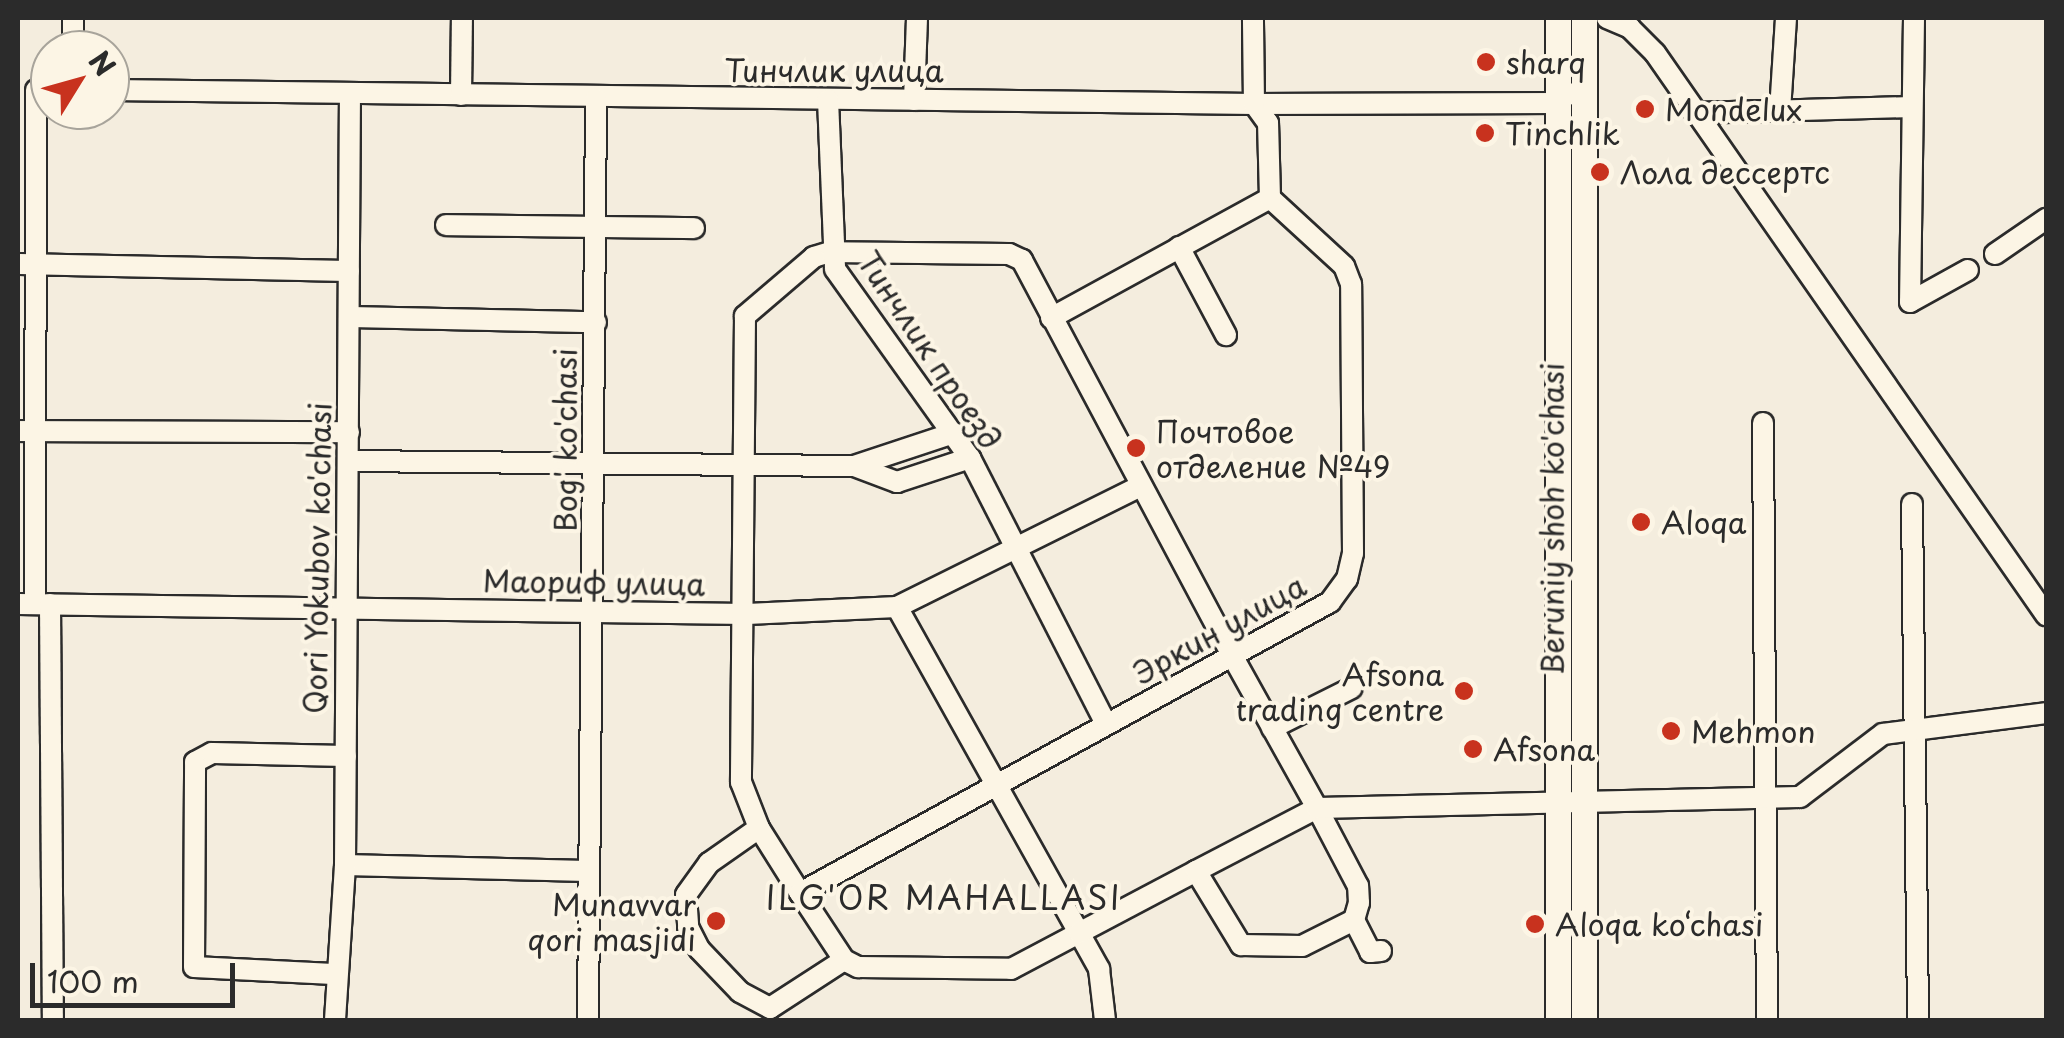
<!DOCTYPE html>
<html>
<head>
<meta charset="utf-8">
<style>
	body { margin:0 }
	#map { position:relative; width:2064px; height:1038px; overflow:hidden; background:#f4edde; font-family:"Playpen Sans",sans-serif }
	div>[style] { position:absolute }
	.roads { filter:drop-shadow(2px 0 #2b2b2b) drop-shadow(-2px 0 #2b2b2b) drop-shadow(0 2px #2b2b2b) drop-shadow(0 -2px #2b2b2b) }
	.minor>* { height:20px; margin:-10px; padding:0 10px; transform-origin:10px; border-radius:10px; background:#fcf5e5 }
	.major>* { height:25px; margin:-12.5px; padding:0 12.5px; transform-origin:12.5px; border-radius:12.5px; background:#fcf5e5 }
	.dots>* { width:28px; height:28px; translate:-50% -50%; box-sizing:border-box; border:5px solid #fcf5e5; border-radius:50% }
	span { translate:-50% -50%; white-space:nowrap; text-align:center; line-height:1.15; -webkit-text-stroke:8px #fcf5e5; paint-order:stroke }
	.poi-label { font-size:30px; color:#2b2b2b }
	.left { translate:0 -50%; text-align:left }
	.right { translate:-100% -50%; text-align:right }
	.street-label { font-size:30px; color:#2b2b2b }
	.neighbourhood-label { font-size:32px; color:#2b2b2b; letter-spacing:2.5px }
	.frame { position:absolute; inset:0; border:20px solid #2b2b2b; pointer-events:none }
	.north { position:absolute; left:30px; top:30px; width:100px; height:100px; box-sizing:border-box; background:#fcf5e5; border:2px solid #a8a49b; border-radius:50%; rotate:53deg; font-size:28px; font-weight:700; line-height:40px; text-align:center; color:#2b2b2b }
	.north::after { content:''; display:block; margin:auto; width:35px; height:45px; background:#c8321e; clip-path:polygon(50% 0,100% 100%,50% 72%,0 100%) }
	.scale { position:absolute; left:30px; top:963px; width:205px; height:45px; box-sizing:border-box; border:5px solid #2b2b2b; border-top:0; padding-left:12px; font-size:30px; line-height:35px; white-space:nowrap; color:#2b2b2b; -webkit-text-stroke:8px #fcf5e5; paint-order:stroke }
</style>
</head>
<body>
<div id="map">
	<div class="roads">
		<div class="minor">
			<div style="left:1607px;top:18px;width:25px;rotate:23deg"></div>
			<div style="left:1630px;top:28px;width:35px;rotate:45deg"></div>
			<div style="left:1655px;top:53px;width:685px;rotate:55.17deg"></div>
			<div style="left:1914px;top:18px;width:284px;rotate:90.8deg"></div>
			<div style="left:1910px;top:302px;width:66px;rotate:-28.9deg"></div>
			<div style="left:73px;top:50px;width:32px;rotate:-90deg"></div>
			<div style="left:110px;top:90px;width:1144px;rotate:0.7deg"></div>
			<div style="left:1254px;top:104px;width:304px;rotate:-0.2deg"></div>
			<div style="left:1558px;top:103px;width:15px;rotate:-42deg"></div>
			<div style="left:461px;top:95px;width:77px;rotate:-89.3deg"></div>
			<div style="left:828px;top:100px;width:169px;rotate:87.6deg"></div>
			<div style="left:835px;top:269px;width:232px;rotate:54.5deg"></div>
			<div style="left:970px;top:458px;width:299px;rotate:62.9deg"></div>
			<div style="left:914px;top:100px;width:82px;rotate:-87.9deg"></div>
			<div style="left:1780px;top:111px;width:93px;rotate:-86.3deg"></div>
			<div style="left:1695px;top:113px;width:217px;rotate:-1.6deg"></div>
			<div style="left:446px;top:225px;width:248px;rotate:0.7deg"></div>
			<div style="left:1179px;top:247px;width:100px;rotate:61.9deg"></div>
			<div style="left:1995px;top:254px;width:62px;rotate:-34.5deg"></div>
			<div style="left:18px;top:264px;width:331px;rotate:1.2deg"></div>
			<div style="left:349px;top:317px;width:247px;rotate:1.2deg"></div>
			<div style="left:1051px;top:318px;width:250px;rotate:-28.7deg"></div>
			<div style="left:1763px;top:423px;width:597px;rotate:89.62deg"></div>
			<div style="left:18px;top:431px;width:331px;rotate:0.2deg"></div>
			<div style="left:349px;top:461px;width:505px;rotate:0.57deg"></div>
			<div style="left:854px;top:466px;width:105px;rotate:-18.3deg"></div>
			<div style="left:854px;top:466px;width:46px;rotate:20.4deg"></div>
			<div style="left:897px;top:482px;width:77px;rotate:-18.2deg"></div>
			<div style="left:1912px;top:504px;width:516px;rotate:89.33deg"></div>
			<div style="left:35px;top:603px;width:513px;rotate:-89.89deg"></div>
			<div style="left:18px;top:604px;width:729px;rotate:0.79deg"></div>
			<div style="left:747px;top:614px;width:150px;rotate:-2.7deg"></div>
			<div style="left:897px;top:607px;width:272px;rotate:-26.4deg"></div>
			<div style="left:50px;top:604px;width:416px;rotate:89.6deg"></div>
			<div style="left:897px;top:607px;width:415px;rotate:60.8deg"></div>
			<div style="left:1099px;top:969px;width:51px;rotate:83.3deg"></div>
			<div style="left:1272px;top:728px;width:89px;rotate:-26.6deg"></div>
			<div style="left:759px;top:828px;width:61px;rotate:145deg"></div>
			<div style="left:709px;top:863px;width:39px;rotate:126deg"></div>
			<div style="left:686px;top:895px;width:32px;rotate:86deg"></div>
			<div style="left:688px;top:927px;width:25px;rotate:63deg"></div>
			<div style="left:699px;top:949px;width:59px;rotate:46.4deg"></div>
			<div style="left:740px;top:992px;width:34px;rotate:28deg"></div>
			<div style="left:770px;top:1008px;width:88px;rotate:-33deg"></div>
			<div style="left:345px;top:865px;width:242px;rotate:1.4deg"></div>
			<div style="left:1196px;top:871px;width:87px;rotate:58.7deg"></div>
			<div style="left:1241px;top:945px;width:61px;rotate:0.9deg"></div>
			<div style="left:1302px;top:946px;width:58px;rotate:-26.6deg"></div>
			<div style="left:1354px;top:920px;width:18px;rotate:-74deg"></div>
			<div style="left:1359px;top:903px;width:17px;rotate:-93deg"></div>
			<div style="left:1358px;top:886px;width:88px;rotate:-117.7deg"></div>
			<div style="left:1317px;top:808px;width:173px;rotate:-119.1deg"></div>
			<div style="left:1233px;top:657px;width:450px;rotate:-118deg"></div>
			<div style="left:1022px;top:260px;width:14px;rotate:-155deg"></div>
			<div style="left:1009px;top:254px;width:179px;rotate:-179.4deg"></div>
			<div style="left:830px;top:252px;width:17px;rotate:163deg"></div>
			<div style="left:814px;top:257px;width:91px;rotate:139.5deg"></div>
			<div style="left:745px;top:316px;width:466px;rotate:90.5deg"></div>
			<div style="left:741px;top:782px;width:49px;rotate:68.6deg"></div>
			<div style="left:759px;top:828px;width:77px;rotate:57.8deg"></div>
			<div style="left:800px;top:893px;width:80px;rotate:56.7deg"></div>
			<div style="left:844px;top:960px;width:16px;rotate:27deg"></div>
			<div style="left:858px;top:967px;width:153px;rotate:0.7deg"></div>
			<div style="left:1011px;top:969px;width:77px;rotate:-27.9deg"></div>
			<div style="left:1079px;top:933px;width:132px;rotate:-27.9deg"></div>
			<div style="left:1196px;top:871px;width:136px;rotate:-27.5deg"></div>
			<div style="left:1317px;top:808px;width:483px;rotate:-1.3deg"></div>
			<div style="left:1800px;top:797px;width:104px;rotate:-37.2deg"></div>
			<div style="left:1883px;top:734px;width:164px;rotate:-7.3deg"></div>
			<div style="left:800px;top:893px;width:605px;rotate:-28.77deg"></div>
			<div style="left:1330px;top:602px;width:29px;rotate:-54deg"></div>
			<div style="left:1347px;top:579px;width:27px;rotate:-77deg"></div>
			<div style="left:1353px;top:553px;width:269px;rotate:-90.4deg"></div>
			<div style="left:1351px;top:284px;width:19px;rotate:-111deg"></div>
			<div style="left:1344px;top:266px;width:100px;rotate:-137.4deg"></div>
			<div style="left:1270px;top:198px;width:75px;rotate:-91.5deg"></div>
			<div style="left:1268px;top:123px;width:24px;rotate:-126deg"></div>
			<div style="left:1254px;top:104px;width:86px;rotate:-90.7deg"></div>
			<div style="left:1354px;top:920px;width:36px;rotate:63deg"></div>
			<div style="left:1370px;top:952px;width:11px;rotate:-5deg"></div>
			<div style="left:333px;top:974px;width:139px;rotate:-177.1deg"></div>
			<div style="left:194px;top:967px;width:205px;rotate:-89.7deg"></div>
			<div style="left:195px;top:762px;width:19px;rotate:-28deg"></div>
			<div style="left:212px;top:753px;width:134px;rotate:1.3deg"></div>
			<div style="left:335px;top:1020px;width:155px;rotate:-86.3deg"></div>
			<div style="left:345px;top:865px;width:770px;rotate:-89.63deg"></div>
			<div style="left:588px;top:1020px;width:921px;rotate:-89.5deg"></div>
		</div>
		<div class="major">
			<div style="left:1558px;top:18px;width:1002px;rotate:90deg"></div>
			<div style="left:1584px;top:18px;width:1002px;rotate:90deg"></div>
		</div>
	</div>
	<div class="dots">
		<div style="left:1486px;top:62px;background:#c8321e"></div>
		<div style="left:1645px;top:109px;background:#c8321e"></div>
		<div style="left:1485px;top:133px;background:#c8321e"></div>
		<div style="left:1600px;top:172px;background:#c8321e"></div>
		<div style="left:1136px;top:448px;background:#c8321e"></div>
		<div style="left:1641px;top:522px;background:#c8321e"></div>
		<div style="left:1464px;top:691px;background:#c8321e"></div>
		<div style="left:1671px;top:731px;background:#c8321e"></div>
		<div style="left:1473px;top:749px;background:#c8321e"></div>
		<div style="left:716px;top:921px;background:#c8321e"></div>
		<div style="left:1535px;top:924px;background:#c8321e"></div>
	</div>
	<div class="poi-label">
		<span class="left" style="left:1506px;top:62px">sharq</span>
		<span class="left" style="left:1665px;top:109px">Mondelux</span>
		<span class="left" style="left:1505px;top:133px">Tinchlik</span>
		<span class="left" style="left:1620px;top:172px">Лола дессертс</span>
		<span class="left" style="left:1156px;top:448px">Почтовое<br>отделение №49</span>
		<span class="left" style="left:1661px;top:522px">Aloqa</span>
		<span class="right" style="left:1444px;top:691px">Afsona<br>trading centre</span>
		<span class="left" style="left:1691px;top:731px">Mehmon</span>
		<span class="left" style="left:1493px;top:749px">Afsona</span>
		<span class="right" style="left:696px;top:921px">Munavvar<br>qori masjidi</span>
		<span class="left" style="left:1555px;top:924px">Aloqa ko‘chasi</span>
	</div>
	<div class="street-label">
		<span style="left:834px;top:70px">Тинчлик улица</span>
		<span style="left:930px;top:350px;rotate:56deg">Тинчлик проезд</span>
		<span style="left:565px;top:440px;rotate:-90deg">Bog' ko'chasi</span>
		<span style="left:1552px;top:519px;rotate:-90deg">Beruniy shoh ko'chasi</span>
		<span style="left:317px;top:558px;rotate:-89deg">Qori Yokubov ko'chasi</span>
		<span style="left:594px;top:582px;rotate:1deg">Маориф улица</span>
		<span style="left:1219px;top:629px;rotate:-29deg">Эркин улица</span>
	</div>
	<div class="neighbourhood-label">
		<span style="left:944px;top:897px">ILG'OR MAHALLASI</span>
	</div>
	<div class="frame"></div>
	<div class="north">N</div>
	<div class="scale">100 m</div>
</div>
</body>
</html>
